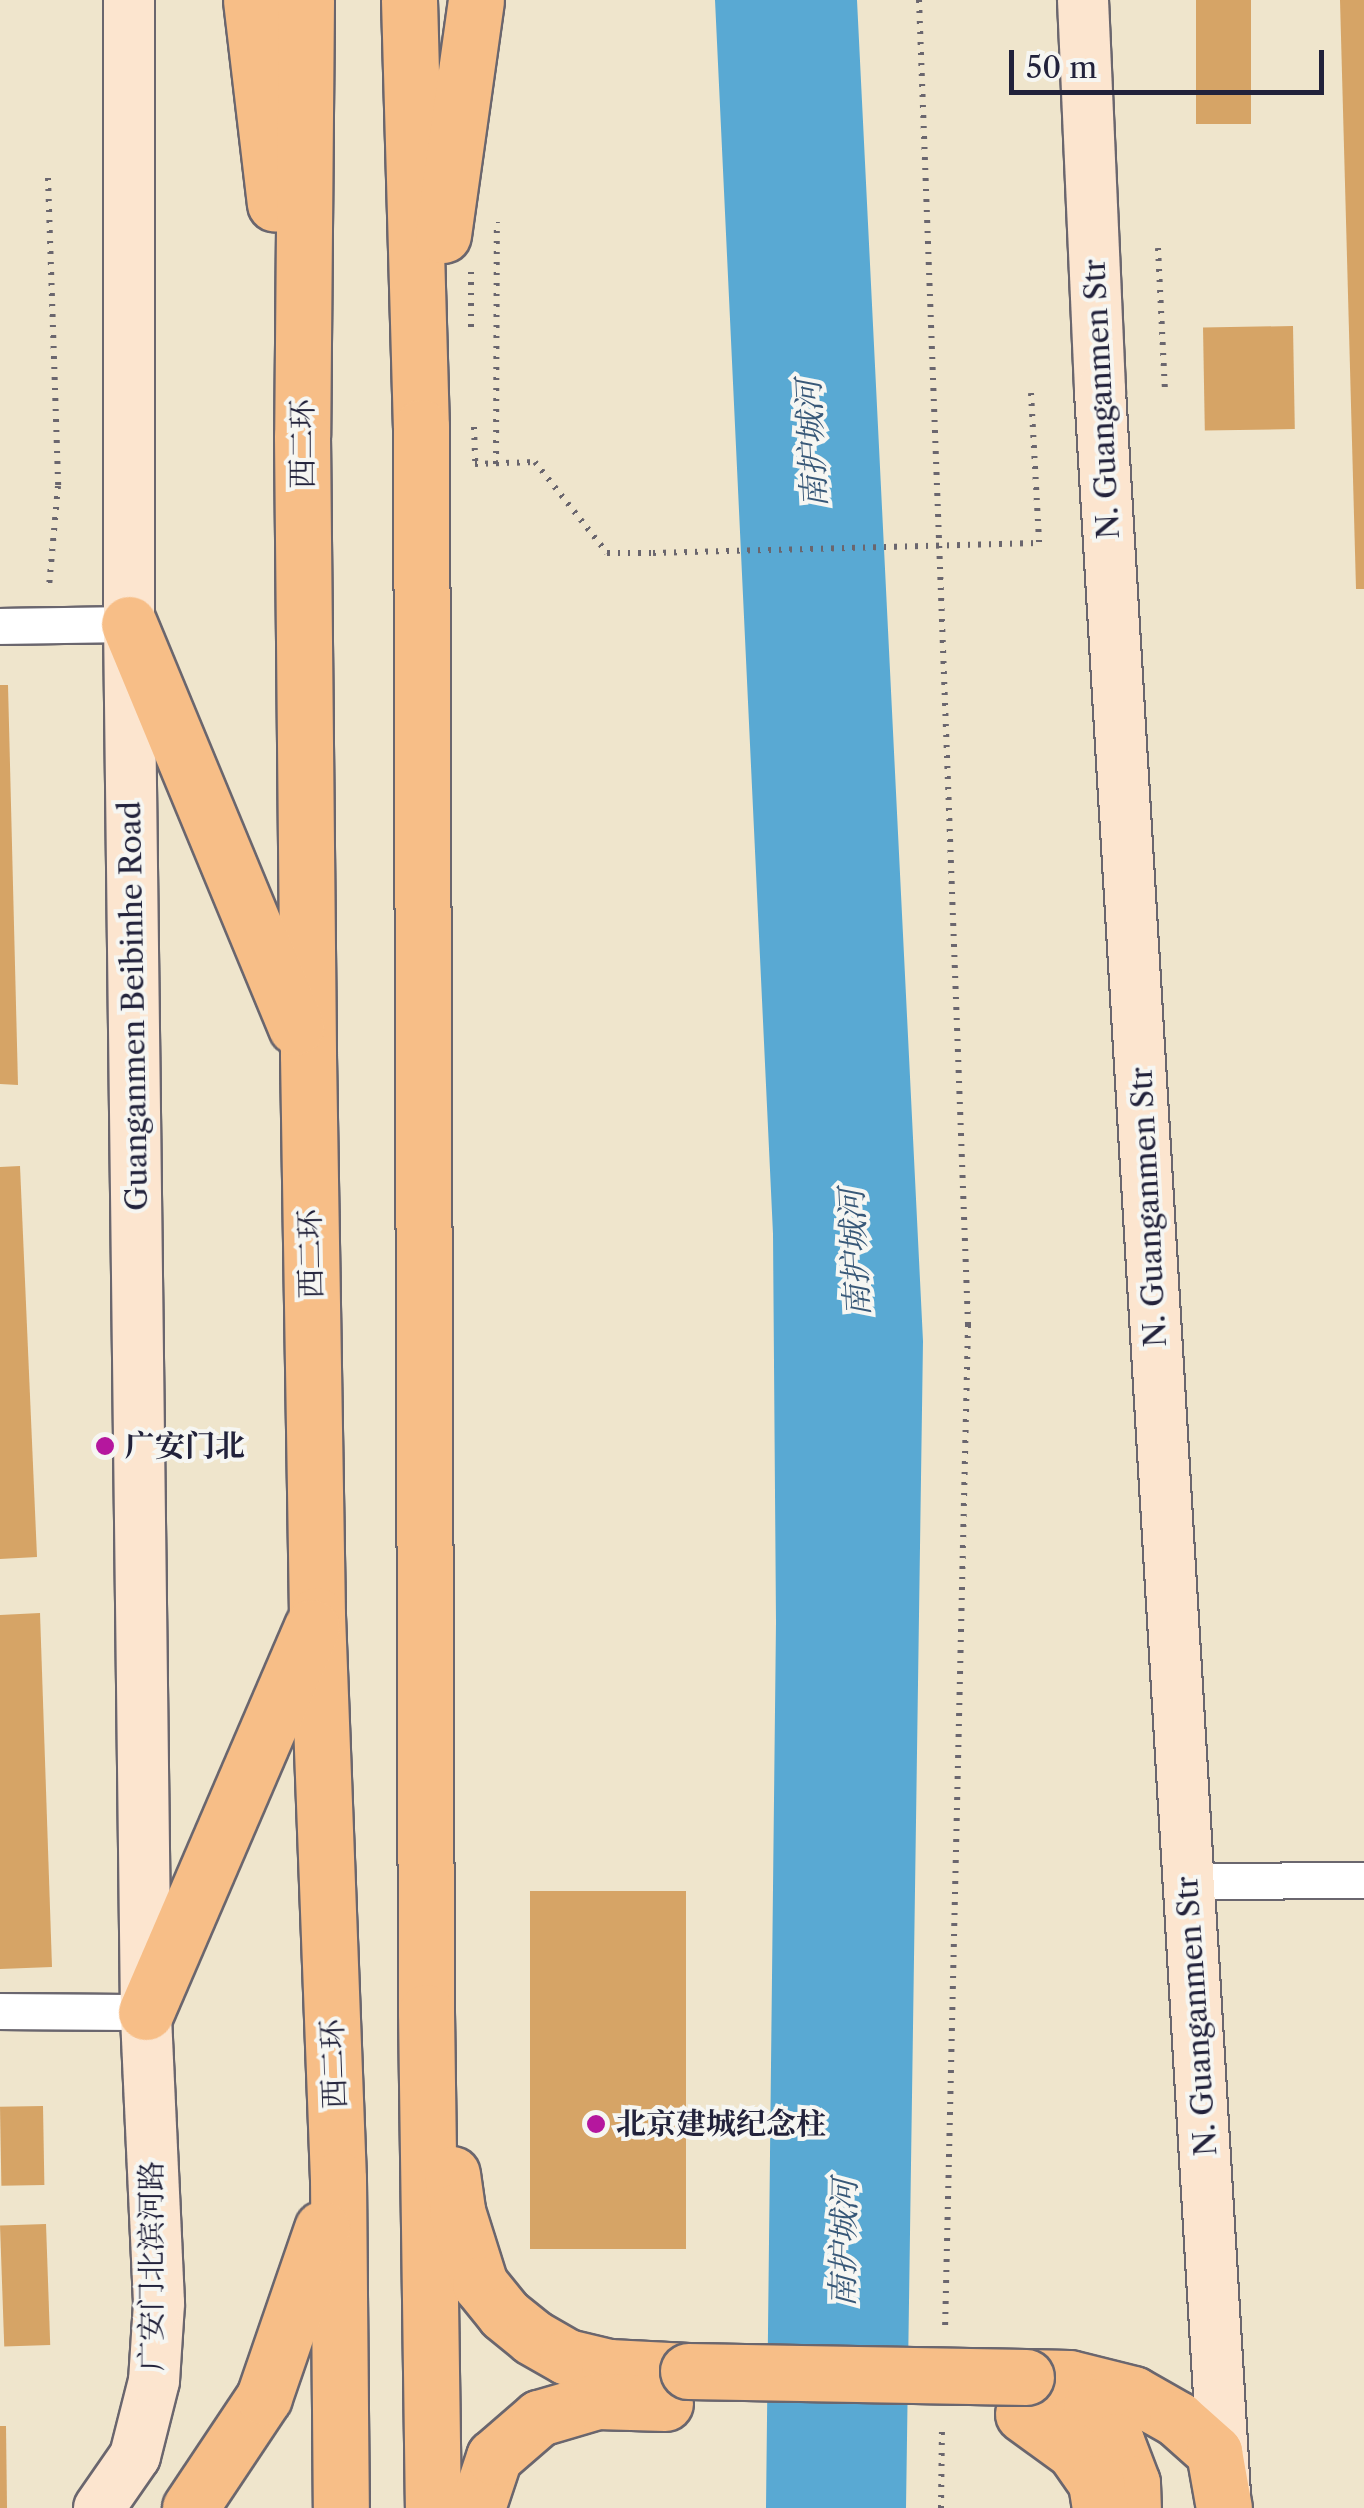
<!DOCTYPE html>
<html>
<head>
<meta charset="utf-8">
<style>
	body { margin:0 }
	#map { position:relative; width:1364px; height:2508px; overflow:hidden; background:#efe5cc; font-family:"Libre Caslon Text","Noto Serif SC",serif }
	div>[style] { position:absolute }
	.water>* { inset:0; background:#59a9d3 }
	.building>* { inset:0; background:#d6a466; transform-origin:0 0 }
	.path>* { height:6px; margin-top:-3px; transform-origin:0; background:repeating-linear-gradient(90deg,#6a666e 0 2.5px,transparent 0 10.5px) }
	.roads { filter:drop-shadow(2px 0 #6a666e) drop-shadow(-2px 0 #6a666e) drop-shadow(0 2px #6a666e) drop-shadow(0 -2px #6a666e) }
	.street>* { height:35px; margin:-17.5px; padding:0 17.5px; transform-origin:17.5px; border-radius:17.5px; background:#fff }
	.secondary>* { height:50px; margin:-25px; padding:0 25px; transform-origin:25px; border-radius:25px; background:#fce5cf }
	.highway>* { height:55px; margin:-27.5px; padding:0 27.5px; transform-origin:27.5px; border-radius:27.5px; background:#f7be87 }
	.path-bridge>* { height:6px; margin-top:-3px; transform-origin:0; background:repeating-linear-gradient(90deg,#6a666e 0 2.5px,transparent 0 10.5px) }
	.bridges { filter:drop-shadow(2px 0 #6a666e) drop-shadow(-2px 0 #6a666e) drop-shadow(0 2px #6a666e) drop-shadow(0 -2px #6a666e) }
	.highway-bridge>* { height:55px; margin:-27.5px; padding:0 27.5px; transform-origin:27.5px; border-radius:27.5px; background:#f7be87 }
	.dots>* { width:28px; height:28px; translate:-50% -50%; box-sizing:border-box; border:5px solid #f6f6f2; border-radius:50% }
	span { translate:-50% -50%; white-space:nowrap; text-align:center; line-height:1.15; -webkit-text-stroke:8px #f6f6f2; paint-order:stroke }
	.street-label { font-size:30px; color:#22223b }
	.poi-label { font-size:30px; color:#22223b; font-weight:700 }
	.left { translate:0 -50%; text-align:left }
	.water-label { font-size:32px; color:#385878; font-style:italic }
	.scale { position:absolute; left:1009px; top:50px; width:315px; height:45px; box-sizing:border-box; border:5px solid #22223b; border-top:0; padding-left:12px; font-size:30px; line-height:35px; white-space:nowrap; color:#22223b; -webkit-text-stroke:8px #f6f6f2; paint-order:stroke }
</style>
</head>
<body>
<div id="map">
	<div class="water">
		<div style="clip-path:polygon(715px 0,857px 0,923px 1341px,906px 2508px,766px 2508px,776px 1622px,773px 1234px)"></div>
	</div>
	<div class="building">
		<div style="left:1196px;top:0;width:55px;height:124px"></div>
		<div style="clip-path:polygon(1340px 0,1364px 0,1364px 589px,1356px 589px)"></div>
		<div style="left:1293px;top:326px;width:103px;height:90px;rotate:89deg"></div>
		<div style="clip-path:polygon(0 685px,8px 685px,18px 1085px,0 1084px)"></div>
		<div style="clip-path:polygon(20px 1166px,37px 1557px,0 1559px,0 1167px)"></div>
		<div style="clip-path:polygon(40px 1613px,52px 1967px,0 1969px,0 1615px)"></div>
		<div style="left:530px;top:1891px;width:156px;height:358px"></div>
		<div style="left:43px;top:2106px;width:79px;height:43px;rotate:89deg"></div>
		<div style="left:46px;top:2224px;width:121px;height:46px;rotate:88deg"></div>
		<div style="clip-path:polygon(0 2426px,6px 2426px,7px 2508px,0 2508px)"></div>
	</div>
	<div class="path">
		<div style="left:919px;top:0;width:1326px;rotate:87.88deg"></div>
		<div style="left:968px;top:1325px;width:1002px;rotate:91.31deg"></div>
		<div style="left:48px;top:178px;width:308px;rotate:88.1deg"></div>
		<div style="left:58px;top:486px;width:101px;rotate:95.1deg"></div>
		<div style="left:1158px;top:248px;width:141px;rotate:87.2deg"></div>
		<div style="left:471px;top:272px;width:57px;rotate:90deg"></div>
		<div style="left:1031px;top:393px;width:150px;rotate:86.9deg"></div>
		<div style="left:474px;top:427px;width:37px;rotate:88deg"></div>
		<div style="left:475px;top:464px;width:60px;rotate:-1.9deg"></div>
		<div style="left:535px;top:462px;width:116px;rotate:51.6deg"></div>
		<div style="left:607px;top:553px;width:46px"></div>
		<div style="left:496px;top:464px;width:242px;rotate:-89.8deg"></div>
		<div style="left:941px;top:2508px;width:84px;rotate:-89.3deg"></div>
	</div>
	<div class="roads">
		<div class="street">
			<div style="left:0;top:626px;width:129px;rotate:-0.9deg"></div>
			<div style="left:1188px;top:1881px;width:176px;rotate:-0.3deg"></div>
			<div style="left:0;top:2011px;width:146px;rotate:0.4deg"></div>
		</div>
		<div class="secondary">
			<div style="left:1083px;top:0;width:391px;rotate:87.5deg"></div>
			<div style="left:1100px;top:391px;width:2106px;rotate:86.6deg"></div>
			<div style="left:99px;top:2508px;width:63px;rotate:-55.3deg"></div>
			<div style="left:135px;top:2456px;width:77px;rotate:-75.8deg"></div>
			<div style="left:154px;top:2381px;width:78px;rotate:-86.3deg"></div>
			<div style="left:159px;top:2303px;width:291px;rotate:-92.6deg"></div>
			<div style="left:146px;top:2012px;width:1388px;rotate:-90.7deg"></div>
			<div style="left:129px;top:624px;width:624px;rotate:-90deg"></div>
		</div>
		<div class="highway">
			<div style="left:251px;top:0;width:205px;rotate:83.3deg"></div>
			<div style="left:306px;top:0;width:436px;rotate:90.5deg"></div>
			<div style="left:302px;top:436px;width:619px;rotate:89.44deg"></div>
			<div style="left:308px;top:1055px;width:560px;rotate:89.08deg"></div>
			<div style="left:317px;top:1615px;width:564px;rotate:87.87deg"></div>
			<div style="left:338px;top:2179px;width:329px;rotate:89.5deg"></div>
			<div style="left:409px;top:0;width:427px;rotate:88.4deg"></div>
			<div style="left:421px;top:427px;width:1585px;rotate:89.82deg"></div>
			<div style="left:426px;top:2012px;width:496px;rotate:89.2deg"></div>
			<div style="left:443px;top:235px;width:237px;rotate:-82deg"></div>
			<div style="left:129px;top:624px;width:436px;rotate:67.5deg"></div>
			<div style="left:146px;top:2012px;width:419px;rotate:-66.7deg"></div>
			<div style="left:452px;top:2174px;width:37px;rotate:82deg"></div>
			<div style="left:457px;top:2211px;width:77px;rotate:72.5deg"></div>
			<div style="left:480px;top:2284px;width:38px;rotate:51deg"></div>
			<div style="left:504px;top:2314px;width:36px;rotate:39deg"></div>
			<div style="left:532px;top:2337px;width:40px;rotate:29.7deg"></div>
			<div style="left:567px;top:2357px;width:43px;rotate:13.4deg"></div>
			<div style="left:609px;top:2367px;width:79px;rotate:2.9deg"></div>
			<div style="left:1026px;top:2377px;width:43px;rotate:1.3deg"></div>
			<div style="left:1069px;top:2378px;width:66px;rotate:14deg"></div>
			<div style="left:1133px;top:2394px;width:51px;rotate:29.6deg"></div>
			<div style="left:1177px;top:2419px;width:50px;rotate:41.7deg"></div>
			<div style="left:1214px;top:2452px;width:57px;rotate:79.9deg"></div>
			<div style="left:1050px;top:2380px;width:49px;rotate:32.4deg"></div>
			<div style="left:1091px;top:2406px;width:43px;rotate:54.5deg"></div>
			<div style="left:1116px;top:2441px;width:45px;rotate:69.1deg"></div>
			<div style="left:1132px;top:2483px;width:25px;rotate:88deg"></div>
			<div style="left:1023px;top:2414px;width:63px;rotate:36deg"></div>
			<div style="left:1074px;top:2451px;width:39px;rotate:55deg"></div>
			<div style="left:1096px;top:2483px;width:25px;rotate:81deg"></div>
			<div style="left:190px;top:2508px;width:133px;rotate:-56.3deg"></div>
			<div style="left:264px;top:2397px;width:178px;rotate:-71deg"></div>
			<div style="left:477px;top:2508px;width:54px;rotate:-71.6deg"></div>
			<div style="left:494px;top:2457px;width:60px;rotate:-40.9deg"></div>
			<div style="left:539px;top:2418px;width:60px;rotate:-16.3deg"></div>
			<div style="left:597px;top:2401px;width:68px;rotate:1.7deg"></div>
		</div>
	</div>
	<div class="path-bridge">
		<div style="left:653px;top:553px;width:386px;rotate:-1.5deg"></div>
	</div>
	<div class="bridges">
		<div class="highway-bridge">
			<div style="left:688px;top:2371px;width:338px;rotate:1deg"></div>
		</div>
	</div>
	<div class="dots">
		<div style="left:105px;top:1446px;background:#b5179e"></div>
		<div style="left:596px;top:2124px;background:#b5179e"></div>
	</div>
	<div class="street-label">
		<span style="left:1102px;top:399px;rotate:-93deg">N. Guanganmen Str</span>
		<span style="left:303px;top:444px;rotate:-90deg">西二环</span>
		<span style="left:134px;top:1006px;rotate:-91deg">Guanganmen Beibinhe Road</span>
		<span style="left:1149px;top:1207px;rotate:-93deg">N. Guanganmen Str</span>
		<span style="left:311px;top:1254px;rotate:-91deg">西二环</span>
		<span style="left:1197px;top:2016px;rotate:-94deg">N. Guanganmen Str</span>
		<span style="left:334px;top:2064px;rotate:-92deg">西二环</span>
		<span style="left:152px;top:2266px;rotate:-90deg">广安门北滨河路</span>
	</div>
	<div class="poi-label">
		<span class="left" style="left:125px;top:1446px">广安门北</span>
		<span class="left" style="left:616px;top:2124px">北京建城纪念柱</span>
	</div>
	<div class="water-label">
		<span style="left:812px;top:444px;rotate:-93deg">南护城河</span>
		<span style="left:855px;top:1253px;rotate:-93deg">南护城河</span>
		<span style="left:844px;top:2243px;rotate:-89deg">南护城河</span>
	</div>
	<div class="scale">50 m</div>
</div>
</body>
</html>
